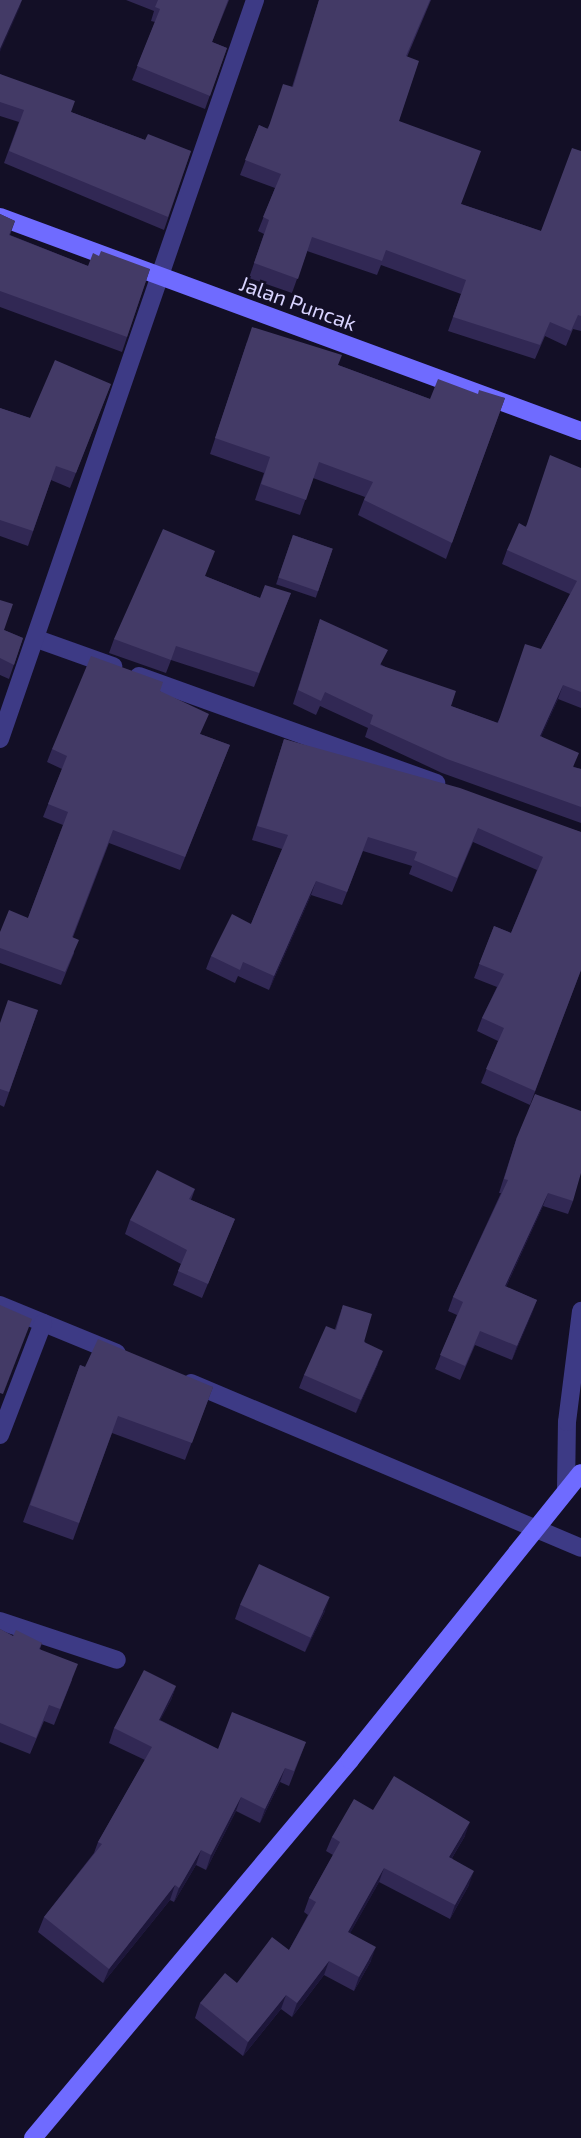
<!DOCTYPE html>
<html>
<head>
<meta charset="utf-8">
<style>
	body { margin:0 }
	#map { position:relative; width:581px; height:2138px; overflow:hidden; background:#130f26; font-family:"Exo 2",sans-serif }
	div>[style] { position:absolute }
	.street>* { height:18px; margin:-9px; padding:0 9px; transform-origin:9px; border-radius:9px; background:#3d3a85 }
	.secondary>* { height:18px; margin:-9px; padding:0 9px; transform-origin:9px; border-radius:9px; background:#6f6bff }
	.wall>* { inset:0; background:#312854; transform-origin:0 0 }
	.shaded-wall>* { inset:0; background:#1d163a }
	.building>* { inset:0; background:#433a66; transform-origin:0 0 }
	span { translate:-50% -50%; white-space:nowrap; text-align:center; line-height:1.15; -webkit-text-stroke:5px #130f26; paint-order:stroke }
	.street-label { font-size:21px; color:#d9d4ff }
</style>
</head>
<body>
<div id="map">
	<div class="street">
		<div style="left:37px;top:639px;width:81px;rotate:19.6deg"></div>
		<div style="left:139px;top:676px;width:316px;rotate:19.8deg"></div>
		<div style="left:0;top:739px;width:782px;rotate:-70.96deg"></div>
		<div style="left:0;top:1305px;width:126px;rotate:22.3deg"></div>
		<div style="left:191px;top:1383px;width:423px;rotate:22.9deg"></div>
		<div style="left:0;top:1435px;width:120px;rotate:-69deg"></div>
		<div style="left:566px;top:1491px;width:69px;rotate:-89.2deg"></div>
		<div style="left:567px;top:1422px;width:112px;rotate:-82.8deg"></div>
		<div style="left:0;top:1621px;width:123px;rotate:18.4deg"></div>
	</div>
	<div class="secondary">
		<div style="left:0;top:217px;width:619px;rotate:20.22deg"></div>
		<div style="left:33px;top:2138px;width:493px;rotate:-50deg"></div>
		<div style="left:350px;top:1760px;width:368px;rotate:-51.2deg"></div>
	</div>
	<div class="wall">
		<div style="clip-path:polygon(126px 0,229px 0,212px 42px,227px 48px,205px 109px,132px 80px,155px 22px,151px 21px,154px 11px)"></div>
		<div style="clip-path:polygon(319px 0,431px 0,407px 57px,399px 121px,461px 204px,541px 231px,581px 151px,581px 331px,573px 329px,566px 346px,545px 336px,535px 359px,448px 331px,461px 294px,381px 265px,377px 275px,307px 251px,292px 293px,249px 278px,264px 234px,258px 231px,275px 188px,240px 175px,259px 125px,267px 129px,292px 87px)"></div>
		<div style="clip-path:polygon(0 74px,71px 112px,145px 140px,191px 151px,164px 230px,4px 163px,19px 122px,0 116px)"></div>
		<div style="clip-path:polygon(0 214px,15px 221px,10px 235px,88px 266px,150px 269px,122px 352px,0 307px)"></div>
		<div style="clip-path:polygon(247px 342px,338px 365px,430px 399px,478px 394px,505px 398px,446px 559px,358px 515px,365px 497px,313px 478px,300px 515px,255px 500px,264px 473px,210px 454px)"></div>
		<div style="clip-path:polygon(111px 384px,70px 488px,51px 480px,28px 546px,0 536px,0 408px,30px 418px)"></div>
		<div style="clip-path:polygon(581px 468px,581px 708px,558px 699px,541px 736px,574px 767px,581px 769px,581px 823px,442px 773px,365px 737px,368px 728px,320px 706px,316px 715px,293px 704px,320px 619px,382px 665px,451px 706px,497px 723px,541px 649px,570px 594px,502px 564px,507px 550px,526px 526px)"></div>
		<div style="left:293px;top:535px;width:42px;height:52px;rotate:19deg"></div>
		<div style="clip-path:polygon(205px 576px,260px 598px,291px 593px,254px 687px,171px 660px,166px 673px,109px 653px,114px 639px)"></div>
		<div style="clip-path:polygon(0 600px,4px 630px,23px 638px,9px 679px,0 675px)"></div>
		<div style="clip-path:polygon(160px 691px,200px 734px,230px 745px,180px 870px,109px 843px,73px 937px,74px 953px,61px 985px,0 963px,0 932px,28px 918px,63px 825px,43px 817px,62px 769px,47px 762px,52px 749px)"></div>
		<div style="clip-path:polygon(284px 739px,581px 832px,581px 970px,530px 1105px,481px 1083px,498px 1041px,477px 1031px,482px 1018px,497px 987px,474px 978px,494px 926px,511px 933px,537px 870px,473px 842px,452px 892px,409px 874px,412px 866px,363px 851px,342px 905px,311px 895px,269px 990px,238px 976px,235px 983px,206px 969px,211px 956px,251px 924px,282px 849px,252px 840px)"></div>
		<div style="clip-path:polygon(38px 1010px,4px 1107px,0 1105px,0 1023px)"></div>
		<div style="clip-path:polygon(517px 1137px,573px 1201px,568px 1214px,543px 1206px,506px 1287px,537px 1300px,512px 1360px,475px 1345px,460px 1380px,435px 1369px,457px 1315px,448px 1311px,453px 1297px,501px 1193px,499px 1193px)"></div>
		<div style="clip-path:polygon(195px 1189px,191px 1200px,235px 1219px,202px 1298px,173px 1285px,181px 1264px,125px 1234px,130px 1220px)"></div>
		<div style="clip-path:polygon(343px 1305px,378px 1364px,356px 1413px,299px 1388px,304px 1375px,335px 1329px)"></div>
		<div style="clip-path:polygon(80px 1365px,85px 1367px,213px 1387px,185px 1460px,112px 1433px,73px 1540px,23px 1522px)"></div>
		<div style="clip-path:polygon(240px 1605px,325px 1611px,305px 1652px,235px 1619px)"></div>
		<div style="clip-path:polygon(0 1629px,13px 1636px,42px 1643px,40px 1649px,72px 1680px,54px 1725px,44px 1721px,30px 1754px,0 1742px)"></div>
		<div style="clip-path:polygon(176px 1686px,171px 1700px,160px 1720px,218px 1749px,306px 1742px,289px 1786px,280px 1782px,260px 1823px,236px 1811px,206px 1870px,196px 1865px,174px 1902px,170px 1900px,103px 1983px,38px 1932px,44px 1917px,94px 1853px,98px 1842px,145px 1760px,109px 1743px,114px 1728px)"></div>
		<div style="clip-path:polygon(373px 1810px,465px 1836px,452px 1858px,469px 1885px,450px 1919px,379px 1882px,350px 1933px,371px 1961px,354px 1991px,324px 1975px,292px 2017px,281px 2009px,243px 2056px,195px 2018px,200px 2003px,237px 1983px,289px 1950px,308px 1915px,304px 1912px,309px 1898px,333px 1855px,326px 1851px,332px 1837px)"></div>
	</div>
	<div class="shaded-wall">
		<div style="clip-path:polygon(22px 0,20px 7px,0 52px,0 49px)"></div>
		<div style="clip-path:polygon(563px 685px,558px 699px,535px 750px,540px 736px)"></div>
		<div style="clip-path:polygon(316px 881px,311px 895px,269px 990px,274px 976px)"></div>
		<div style="clip-path:polygon(548px 1193px,543px 1206px,500px 1300px,505px 1286px)"></div>
		<div style="clip-path:polygon(537px 1300px,532px 1314px,512px 1360px,517px 1346px)"></div>
		<div style="clip-path:polygon(383px 1351px,378px 1364px,356px 1413px,361px 1400px)"></div>
		<div style="clip-path:polygon(330px 1597px,325px 1611px,305px 1652px,311px 1638px)"></div>
		<div style="clip-path:polygon(176px 1686px,171px 1700px,153px 1734px,159px 1720px)"></div>
		<div style="clip-path:polygon(285px 1768px,280px 1782px,260px 1823px,265px 1809px)"></div>
		<div style="clip-path:polygon(241px 1797px,236px 1811px,206px 1870px,211px 1855px)"></div>
		<div style="clip-path:polygon(470px 1822px,465px 1836px,444px 1871px,449px 1857px)"></div>
		<div style="clip-path:polygon(201px 1850px,196px 1865px,174px 1902px,179px 1888px)"></div>
		<div style="clip-path:polygon(384px 1868px,379px 1882px,343px 1946px,348px 1932px)"></div>
		<div style="clip-path:polygon(474px 1871px,469px 1885px,450px 1919px,455px 1905px)"></div>
		<div style="clip-path:polygon(175px 1885px,170px 1900px,103px 1983px,109px 1969px)"></div>
		<div style="clip-path:polygon(376px 1947px,371px 1961px,354px 1991px,359px 1977px)"></div>
		<div style="clip-path:polygon(329px 1961px,324px 1975px,292px 2017px,297px 2003px)"></div>
		<div style="clip-path:polygon(286px 1995px,281px 2009px,243px 2056px,248px 2042px)"></div>
	</div>
	<div class="building">
		<div style="clip-path:polygon(0 0,22px 0,0 49px)"></div>
		<div style="clip-path:polygon(158px 0,228px 0,212px 42px,227px 48px,210px 96px,137px 66px,160px 9px,155px 7px)"></div>
		<div style="clip-path:polygon(319px 0,430px 0,406px 56px,419px 61px,399px 121px,481px 151px,461px 204px,541px 231px,572px 148px,581px 151px,581px 316px,578px 315px,571px 331px,550px 322px,540px 345px,453px 317px,466px 280px,386px 250px,382px 261px,312px 237px,298px 279px,254px 263px,269px 220px,263px 217px,281px 174px,245px 160px,259px 125px,268px 129px,283px 84px,293px 87px)"></div>
		<div style="clip-path:polygon(0 74px,75px 101px,71px 112px,145px 140px,148px 134px,191px 151px,168px 217px,9px 151px,24px 110px,0 102px)"></div>
		<div style="clip-path:polygon(0 214px,15px 221px,9px 235px,88px 266px,93px 253px,99px 256px,101px 251px,150px 269px,127px 337px,0 291px)"></div>
		<div style="clip-path:polygon(252px 327px,342px 355px,338px 365px,430px 399px,438px 379px,478px 394px,479px 390px,505px 398px,452px 543px,364px 500px,373px 482px,319px 462px,306px 500px,261px 484px,270px 457px,215px 438px)"></div>
		<div style="clip-path:polygon(55px 360px,111px 384px,76px 473px,56px 466px,33px 531px,0 520px,0 408px,30px 418px)"></div>
		<div style="clip-path:polygon(550px 455px,581px 468px,581px 692px,563px 685px,540px 736px,579px 753px,573px 767px,581px 769px,581px 807px,447px 759px,370px 724px,373px 715px,325px 692px,321px 701px,298px 690px,320px 619px,388px 650px,380px 665px,456px 691px,451px 706px,498px 723px,525px 644px,541px 649px,577px 581px,507px 550px,519px 523px,526px 527px)"></div>
		<div style="clip-path:polygon(163px 529px,215px 551px,205px 576px,260px 598px,265px 585px,291px 593px,259px 673px,176px 646px,171px 660px,114px 639px)"></div>
		<div style="left:293px;top:535px;width:42px;height:45px;rotate:19deg"></div>
		<div style="clip-path:polygon(0 600px,13px 604px,4px 630px,23px 638px,14px 665px,0 658px)"></div>
		<div style="clip-path:polygon(91px 656px,163px 682px,160px 691px,209px 714px,200px 734px,230px 745px,185px 857px,113px 830px,72px 937px,79px 940px,65px 972px,0 948px,0 932px,9px 910px,28px 918px,68px 812px,48px 804px,67px 756px,52px 749px)"></div>
		<div style="clip-path:polygon(284px 739px,460px 788px,581px 832px,581px 970px,535px 1091px,486px 1069px,504px 1028px,482px 1018px,504px 974px,479px 964px,494px 926px,511px 933px,543px 857px,478px 828px,457px 878px,414px 860px,417px 852px,368px 837px,347px 892px,316px 881px,274px 976px,243px 962px,240px 970px,211px 956px,232px 914px,251px 924px,288px 835px,257px 826px)"></div>
		<div style="clip-path:polygon(8px 1000px,38px 1010px,9px 1092px,0 1089px,0 1023px)"></div>
		<div style="clip-path:polygon(535px 1094px,581px 1111px,581px 1173px,573px 1201px,548px 1193px,505px 1286px,537px 1300px,517px 1346px,480px 1331px,465px 1366px,440px 1355px,463px 1302px,453px 1297px,508px 1180px,504px 1179px,517px 1137px)"></div>
		<div style="clip-path:polygon(157px 1170px,195px 1189px,189px 1199px,235px 1219px,208px 1284px,178px 1271px,187px 1250px,130px 1220px)"></div>
		<div style="clip-path:polygon(0 1305px,32px 1319px,3px 1394px,0 1393px)"></div>
		<div style="clip-path:polygon(343px 1305px,372px 1314px,364px 1342px,383px 1351px,361px 1400px,304px 1375px,326px 1326px,336px 1330px)"></div>
		<div style="clip-path:polygon(98px 1339px,213px 1387px,192px 1443px,118px 1416px,79px 1523px,30px 1505px,80px 1365px,85px 1367px)"></div>
		<div style="left:259px;top:1564px;width:78px;height:45px;rotate:25deg"></div>
		<div style="clip-path:polygon(0 1629px,13px 1636px,16px 1630px,42px 1643px,39px 1649px,78px 1664px,60px 1709px,49px 1705px,36px 1738px,0 1723px)"></div>
		<div style="clip-path:polygon(144px 1670px,176px 1686px,159px 1720px,218px 1749px,232px 1712px,306px 1742px,294px 1771px,285px 1768px,265px 1809px,241px 1797px,211px 1855px,201px 1850px,179px 1888px,175px 1885px,109px 1969px,44px 1917px,102px 1844px,98px 1842px,152px 1747px,114px 1728px)"></div>
		<div style="clip-path:polygon(394px 1776px,470px 1822px,449px 1857px,474px 1871px,455px 1905px,384px 1868px,348px 1932px,376px 1947px,359px 1977px,329px 1961px,297px 2003px,286px 1995px,248px 2042px,200px 2003px,225px 1973px,237px 1983px,272px 1937px,289px 1950px,316px 1902px,309px 1898px,340px 1842px,332px 1837px,354px 1799px,373px 1810px)"></div>
	</div>
	<div class="street-label">
		<span style="left:298px;top:303px;rotate:20deg">Jalan Puncak</span>
	</div>
</div>
</body>
</html>
